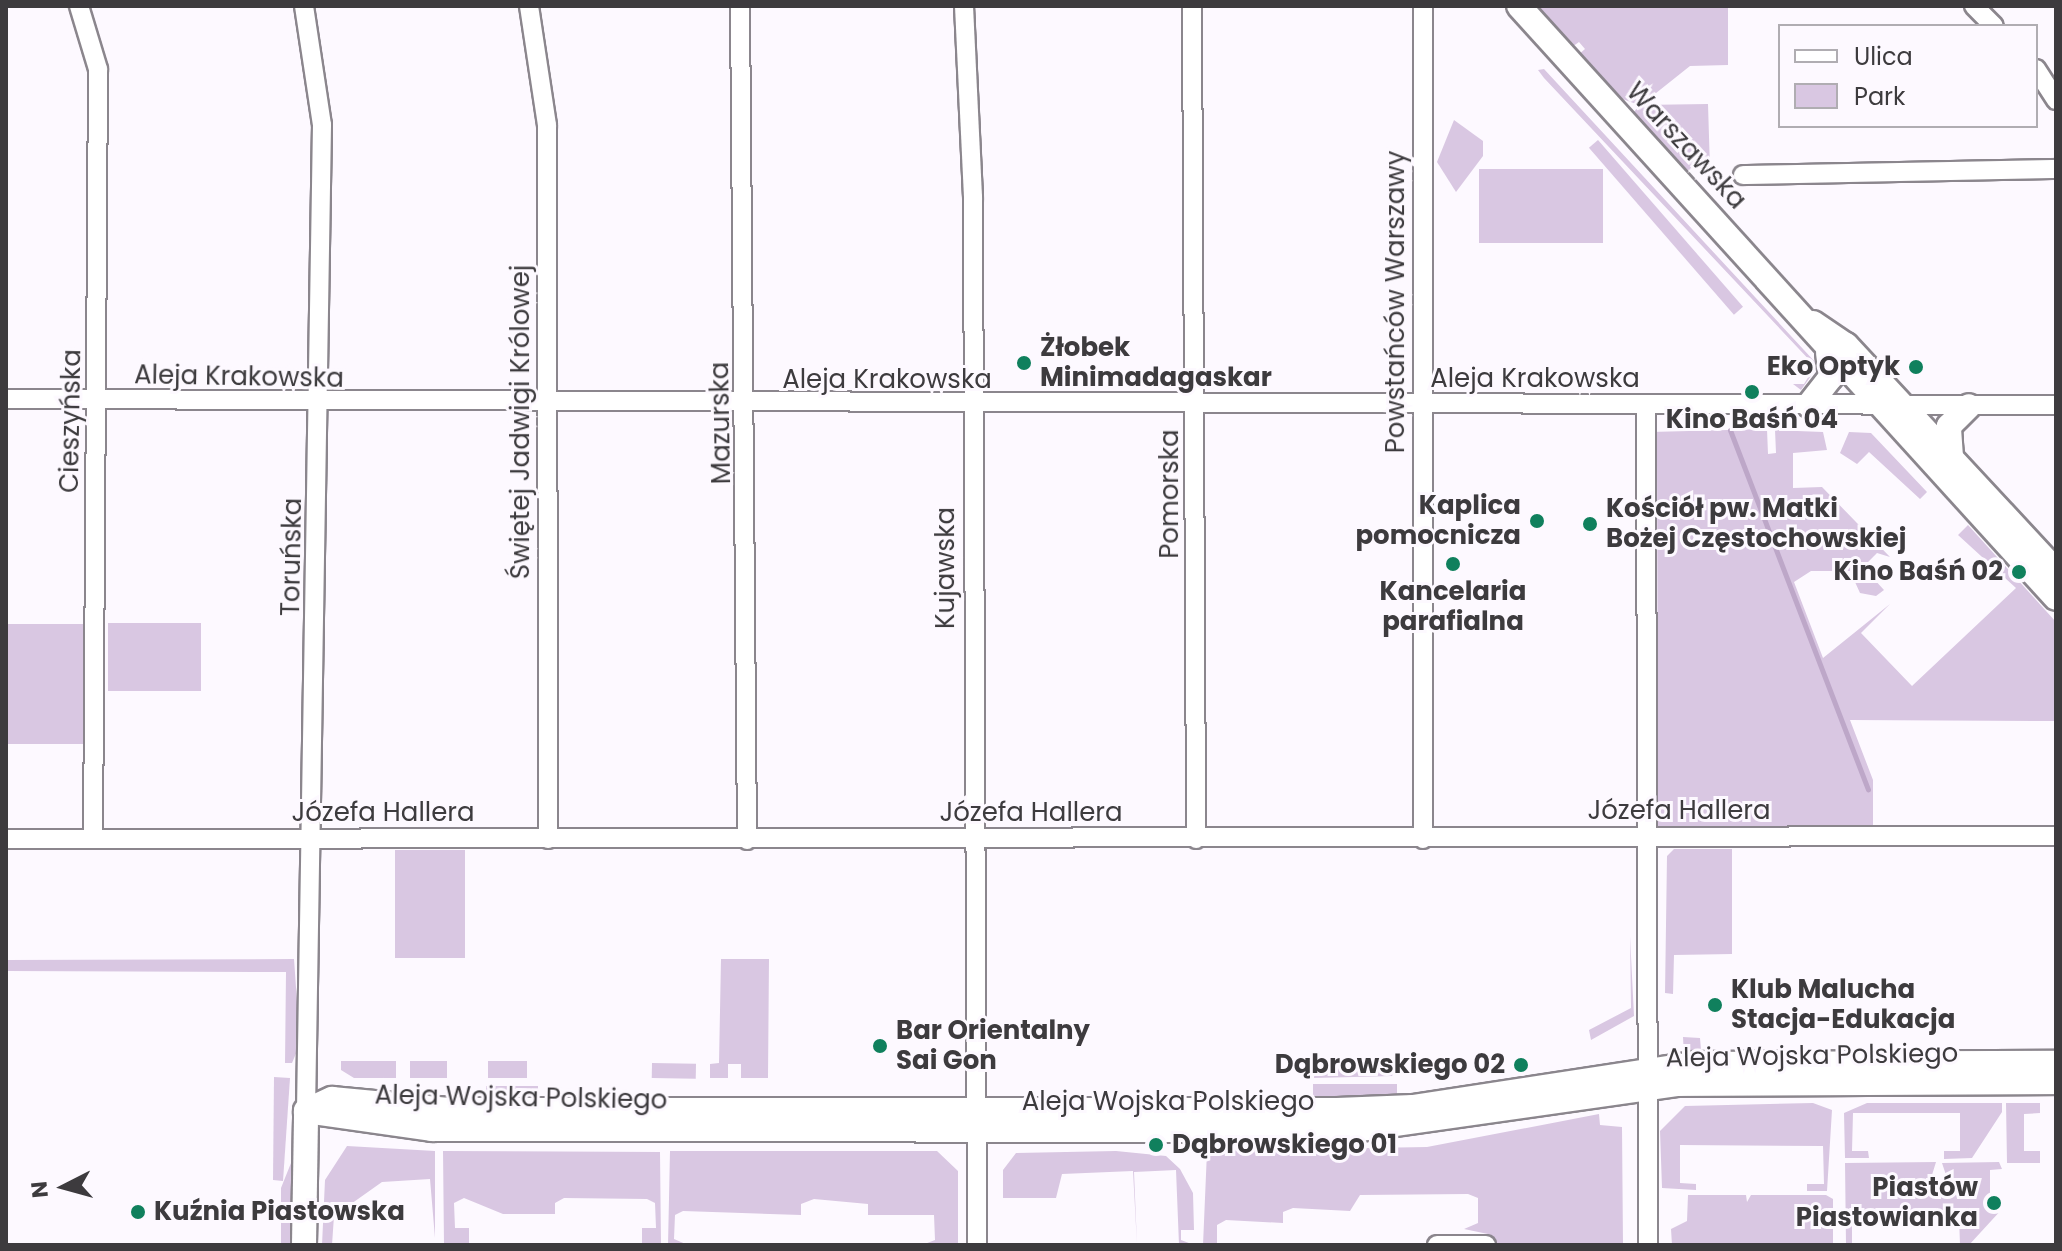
<!DOCTYPE html>
<html>
<head>
<meta charset="utf-8">
<style>
	body { margin:0 }
	#map { position:relative; width:2062px; height:1251px; overflow:hidden; background:#fdf9ff; font-family:Poppins,sans-serif }
	div>[style] { position:absolute }
	.green>* { inset:0; background:#d9c7e2; transform-origin:0 0 }
	.stream>* { height:5px; margin:-2.5px; padding:0 2.5px; transform-origin:2.5px; border-radius:2.5px; background:#bda7c8 }
	.roads { filter:drop-shadow(2px 0 #8b868d) drop-shadow(-2px 0 #8b868d) drop-shadow(0 2px #8b868d) drop-shadow(0 -2px #8b868d) }
	.minor>* { height:18px; margin:-9px; padding:0 9px; transform-origin:9px; border-radius:9px; background:#fff }
	.tertiary>* { height:24px; margin:-12px; padding:0 12px; transform-origin:12px; border-radius:12px; background:#fff }
	.dots>* { width:22px; height:22px; translate:-50% -50%; box-sizing:border-box; border:4px solid #fdf9ff; border-radius:50% }
	span { translate:-50% -50%; white-space:nowrap; text-align:center; line-height:1.15; -webkit-text-stroke:6px #fdf9ff; paint-order:stroke }
	.street-label { font-size:26px; color:#3d3b3e }
	.poi-label { font-size:26px; color:#3d3b3e; font-weight:700 }
	.left { translate:0 -50%; text-align:left }
	.right { translate:-100% -50%; text-align:right }
	.frame { position:absolute; inset:0; border:8px solid #3d3b3e; pointer-events:none }
	.legend { position:absolute; left:1778px; top:24px; width:260px; height:104px; box-sizing:border-box; background:#fdf9ff; border:2px solid #b0adb2; margin:0; padding:10px 14px; list-style:none; font-size:24px; color:#3d3b3e }
	.legend li { display:flex; align-items:center; gap:16px; height:40px }
	.legend b { width:40px; border:2px solid #b0adb2 }
	.north { position:absolute; left:24px; top:1147px; width:80px; height:80px; -webkit-text-stroke:6px #fdf9ff; paint-order:stroke; rotate:264deg; font-size:22px; font-weight:700; line-height:32px; text-align:center; color:#3d3b3e }
	.north::after { content:''; display:block; margin:auto; width:28px; height:36px; background:#3d3b3e; clip-path:polygon(50% 0,100% 100%,50% 72%,0 100%) }
</style>
</head>
<body>
<div id="map">
	<div class="green">
		<div style="clip-path:polygon(1530px 6px,1728px 6px,1728px 65px,1690px 66px,1641px 105px,1708px 104px,1710px 169px,1683px 170px,1632px 115px,1639px 105px,1617px 97px,1578px 55px,1585px 49px,1579px 42px,1572px 47px)"></div>
		<div style="clip-path:polygon(1544px 69px,1816px 363px,1816px 369px,1801px 390px,1793px 384px,1804px 384px,1815px 366px,1544px 78px,1538px 70px)"></div>
		<div style="clip-path:polygon(1454px 120px,1483px 141px,1483px 156px,1456px 192px,1437px 162px)"></div>
		<div style="left:1598px;top:140px;width:221px;height:12px;rotate:49deg"></div>
		<div style="left:1603px;top:169px;width:74px;height:124px;rotate:90deg"></div>
		<div style="clip-path:polygon(1767px 429px,1768px 454px,1776px 453px,1775px 430px,1823px 432px,1827px 450px,1793px 453px,1793px 488px,1822px 487px,1890px 557px,1877px 553px,1863px 567px,1884px 590px,1876px 596px,1860px 593px,1850px 571px,1811px 571px,1794px 582px,1823px 658px,1890px 604px,1861px 633px,1912px 686px,2016px 588px,1958px 535px,1968px 525px,2056px 622px,2056px 721px,1850px 720px,1873px 780px,1873px 828px,1657px 828px,1649px 813px,1658px 805px,1658px 776px,1657px 457px,1650px 432px)"></div>
		<div style="clip-path:polygon(1849px 432px,1871px 433px,1927px 492px,1920px 499px,1869px 452px,1857px 464px,1840px 453px)"></div>
		<div style="left:108px;top:623px;width:93px;height:68px"></div>
		<div style="left:6px;top:624px;width:81px;height:120px"></div>
		<div style="clip-path:polygon(1674px 849px,1732px 849px,1732px 954px,1674px 955px,1673px 994px,1665px 993px,1667px 856px)"></div>
		<div style="left:395px;top:850px;width:70px;height:108px"></div>
		<div style="clip-path:polygon(1630px 936px,1634px 1016px,1591px 1040px,1589px 1030px,1631px 1008px)"></div>
		<div style="clip-path:polygon(294px 959px,300px 1044px,292px 1063px,285px 1063px,286px 972px,6px 971px,6px 960px)"></div>
		<div style="clip-path:polygon(721px 959px,769px 959px,768px 1078px,741px 1078px,741px 1064px,728px 1064px,728px 1078px,710px 1078px,710px 1064px,719px 1063px)"></div>
		<div style="clip-path:polygon(1683px 1037px,1700px 1038px,1701px 1050px,2056px 1055px,1684px 1057px)"></div>
		<div style="clip-path:polygon(341px 1061px,396px 1061px,396px 1078px,354px 1078px,341px 1070px)"></div>
		<div style="left:410px;top:1061px;width:37px;height:17px"></div>
		<div style="left:488px;top:1061px;width:39px;height:17px"></div>
		<div style="left:652px;top:1063px;width:44px;height:15px;rotate:1deg"></div>
		<div style="clip-path:polygon(1315px 1067px,1393px 1068px,1393px 1076px,1314px 1078px)"></div>
		<div style="clip-path:polygon(274px 1077px,290px 1078px,283px 1181px,273px 1180px)"></div>
		<div style="left:1397px;top:1084px;width:14px;height:84px;rotate:90deg"></div>
		<div style="left:486px;top:1086px;width:52px;height:14px"></div>
		<div style="clip-path:polygon(1813px 1103px,1832px 1110px,1827px 1191px,1807px 1191px,1807px 1184px,1824px 1184px,1823px 1146px,1680px 1145px,1680px 1183px,1696px 1184px,1696px 1190px,1662px 1188px,1660px 1131px,1685px 1106px)"></div>
		<div style="clip-path:polygon(1867px 1103px,2002px 1103px,2002px 1112px,1972px 1158px,1944px 1159px,1944px 1151px,1960px 1151px,1960px 1113px,1853px 1113px,1852px 1151px,1868px 1151px,1869px 1158px,1845px 1158px,1844px 1113px)"></div>
		<div style="clip-path:polygon(2006px 1103px,2040px 1103px,2040px 1113px,2024px 1114px,2024px 1151px,2040px 1151px,2040px 1163px,2007px 1163px)"></div>
		<div style="clip-path:polygon(1599px 1114px,1600px 1125px,1622px 1127px,1623px 1245px,1493px 1245px,1488px 1234px,1464px 1229px,1478px 1223px,1478px 1198px,1468px 1194px,1360px 1195px,1350px 1211px,1293px 1208px,1283px 1212px,1283px 1223px,1226px 1220px,1217px 1225px,1217px 1245px,1203px 1245px,1207px 1151px,1427px 1147px)"></div>
		<div style="clip-path:polygon(347px 1146px,435px 1151px,435px 1238px,430px 1179px,382px 1182px,334px 1216px,332px 1245px,322px 1245px,325px 1180px)"></div>
		<div style="clip-path:polygon(443px 1151px,660px 1152px,661px 1245px,642px 1245px,642px 1228px,656px 1228px,655px 1203px,647px 1199px,564px 1198px,555px 1203px,555px 1214px,503px 1214px,464px 1198px,454px 1203px,455px 1228px,469px 1228px,469px 1243px,444px 1245px)"></div>
		<div style="clip-path:polygon(670px 1151px,937px 1151px,958px 1171px,958px 1245px,922px 1245px,935px 1240px,934px 1215px,868px 1215px,868px 1204px,814px 1199px,801px 1204px,801px 1215px,683px 1211px,675px 1215px,674px 1239px,688px 1245px,668px 1245px)"></div>
		<div style="clip-path:polygon(1116px 1151px,1166px 1156px,1180px 1169px,1193px 1193px,1194px 1230px,1181px 1230px,1181px 1240px,1194px 1245px,1179px 1245px,1176px 1170px,1134px 1172px,1137px 1245px,1133px 1171px,1062px 1174px,1056px 1198px,1003px 1198px,1003px 1170px,1016px 1153px)"></div>
		<div style="clip-path:polygon(293px 1158px,291px 1245px,281px 1245px,281px 1188px)"></div>
		<div style="clip-path:polygon(1936px 1162px,1928px 1188px,1950px 1187px,1942px 1163px,1999px 1162px,2002px 1169px,1990px 1170px,1990px 1209px,1997px 1209px,1998px 1198px,2003px 1208px,1969px 1245px,1960px 1245px,1959px 1216px,1852px 1216px,1852px 1245px,1846px 1245px,1845px 1163px)"></div>
		<div style="clip-path:polygon(1688px 1195px,1746px 1195px,1747px 1202px,1751px 1195px,1826px 1195px,1833px 1199px,1833px 1245px,1672px 1245px,1671px 1229px,1687px 1221px)"></div>
	</div>
	<div class="stream">
		<div style="left:1730px;top:430px;width:385px;rotate:69deg"></div>
	</div>
	<div class="roads">
		<div class="minor">
			<div style="left:79px;top:6px;width:66px;rotate:73.2deg"></div>
			<div style="left:98px;top:69px;width:770px;rotate:90.37deg"></div>
			<div style="left:304px;top:6px;width:120px;rotate:81.4deg"></div>
			<div style="left:322px;top:125px;width:986px;rotate:90.93deg"></div>
			<div style="left:529px;top:6px;width:120px;rotate:81.4deg"></div>
			<div style="left:547px;top:125px;width:714px;rotate:89.92deg"></div>
			<div style="left:740px;top:6px;width:834px;rotate:89.52deg"></div>
			<div style="left:964px;top:6px;width:191px;rotate:87.3deg"></div>
			<div style="left:973px;top:197px;width:1048px;rotate:89.78deg"></div>
			<div style="left:1192px;top:6px;width:833px;rotate:89.72deg"></div>
			<div style="left:1974px;top:6px;width:28px;rotate:45deg"></div>
			<div style="left:2036px;top:69px;width:37px;rotate:57deg"></div>
			<div style="left:1743px;top:175px;width:313px;rotate:-1.1deg"></div>
			<div style="left:6px;top:399px;width:2050px;rotate:0.17deg"></div>
			<div style="left:1646px;top:405px;width:840px;rotate:89.86deg"></div>
			<div style="left:6px;top:839px;width:2050px;rotate:-0.08deg"></div>
			<div style="left:1423px;top:839px;width:833px;rotate:-90deg"></div>
			<div style="left:1437px;top:1245px;width:49px"></div>
		</div>
		<div class="tertiary">
			<div style="left:1519px;top:6px;width:799px;rotate:47.79deg"></div>
			<div style="left:1813px;top:323px;width:40px;rotate:34deg"></div>
			<div style="left:1846px;top:345px;width:309px;rotate:47.1deg"></div>
			<div style="left:1809px;top:405px;width:36px;rotate:-52deg"></div>
			<div style="left:1831px;top:377px;width:24px;rotate:-97deg"></div>
			<div style="left:1951px;top:457px;width:31px;rotate:-94deg"></div>
			<div style="left:1949px;top:426px;width:28px;rotate:-45deg"></div>
			<div style="left:306px;top:1111px;width:29px;rotate:-25deg"></div>
			<div style="left:332px;top:1099px;width:117px;rotate:5.4deg"></div>
			<div style="left:448px;top:1110px;width:889px"></div>
			<div style="left:1337px;top:1110px;width:76px;rotate:-2.3deg"></div>
			<div style="left:1413px;top:1107px;width:283px;rotate:-8.7deg"></div>
			<div style="left:1693px;top:1064px;width:363px;rotate:-0.2deg"></div>
			<div style="left:306px;top:1111px;width:127px;rotate:8.1deg"></div>
			<div style="left:432px;top:1129px;width:922px;rotate:0.06deg"></div>
			<div style="left:1354px;top:1130px;width:328px;rotate:-8.1deg"></div>
			<div style="left:1679px;top:1084px;width:377px;rotate:-0.3deg"></div>
			<div style="left:304px;top:1245px;width:134px;rotate:-89.1deg"></div>
		</div>
	</div>
	<div class="dots">
		<div style="left:1024px;top:363px;background:#10805d"></div>
		<div style="left:1916px;top:367px;background:#10805d"></div>
		<div style="left:1752px;top:392px;background:#10805d"></div>
		<div style="left:1537px;top:521px;background:#10805d"></div>
		<div style="left:1590px;top:524px;background:#10805d"></div>
		<div style="left:1453px;top:564px;background:#10805d"></div>
		<div style="left:2019px;top:572px;background:#10805d"></div>
		<div style="left:1715px;top:1005px;background:#10805d"></div>
		<div style="left:880px;top:1046px;background:#10805d"></div>
		<div style="left:1521px;top:1065px;background:#10805d"></div>
		<div style="left:1156px;top:1145px;background:#10805d"></div>
		<div style="left:1994px;top:1203px;background:#10805d"></div>
		<div style="left:138px;top:1212px;background:#10805d"></div>
	</div>
	<div class="street-label">
		<span style="left:1686px;top:146px;rotate:47deg">Warszawska</span>
		<span style="left:1396px;top:302px;rotate:-90deg">Powstańców Warszawy</span>
		<span style="left:239px;top:377px;rotate:1deg">Aleja Krakowska</span>
		<span style="left:1535px;top:379px">Aleja Krakowska</span>
		<span style="left:887px;top:380px">Aleja Krakowska</span>
		<span style="left:71px;top:421px;rotate:-89deg">Cieszyńska</span>
		<span style="left:521px;top:422px;rotate:-90deg">Świętej Jadwigi Królowej</span>
		<span style="left:721px;top:423px;rotate:-91deg">Mazurska</span>
		<span style="left:1170px;top:494px;rotate:-90deg">Pomorska</span>
		<span style="left:292px;top:557px;rotate:-89deg">Toruńska</span>
		<span style="left:946px;top:568px;rotate:-90deg">Kujawska</span>
		<span style="left:1679px;top:811px">Józefa Hallera</span>
		<span style="left:383px;top:813px">Józefa Hallera</span>
		<span style="left:1031px;top:813px">Józefa Hallera</span>
		<span style="left:1812px;top:1056px;rotate:-1deg">Aleja Wojska Polskiego</span>
		<span style="left:521px;top:1098px;rotate:1deg">Aleja Wojska Polskiego</span>
		<span style="left:1168px;top:1102px">Aleja Wojska Polskiego</span>
	</div>
	<div class="poi-label">
		<span class="left" style="left:1040px;top:363px">Żłobek<br>Minimadagaskar</span>
		<span class="right" style="left:1900px;top:367px">Eko Optyk</span>
		<span style="left:1752px;top:420px">Kino Baśń 04</span>
		<span class="right" style="left:1521px;top:521px">Kaplica<br>pomocnicza</span>
		<span class="left" style="left:1606px;top:524px">Kościół pw. Matki<br>Bożej Częstochowskiej</span>
		<span class="right" style="left:2003px;top:572px">Kino Baśń 02</span>
		<span style="left:1453px;top:607px">Kancelaria<br>parafialna</span>
		<span class="left" style="left:1731px;top:1005px">Klub Malucha<br>Stacja-Edukacja</span>
		<span class="left" style="left:896px;top:1046px">Bar Orientalny<br>Sai Gon</span>
		<span class="right" style="left:1505px;top:1065px">Dąbrowskiego 02</span>
		<span class="left" style="left:1172px;top:1145px">Dąbrowskiego 01</span>
		<span class="right" style="left:1978px;top:1203px">Piastów<br>Piastowianka</span>
		<span class="left" style="left:154px;top:1212px">Kuźnia Piastowska</span>
	</div>
	<div class="frame"></div>
	<ul class="legend">
	<li><b style="height:10px;background:#fff"></b>Ulica</li>
	<li><b style="height:22px;background:#d9c7e2"></b>Park</li>
	</ul>
	<div class="north">N</div>
</div>
</body>
</html>
